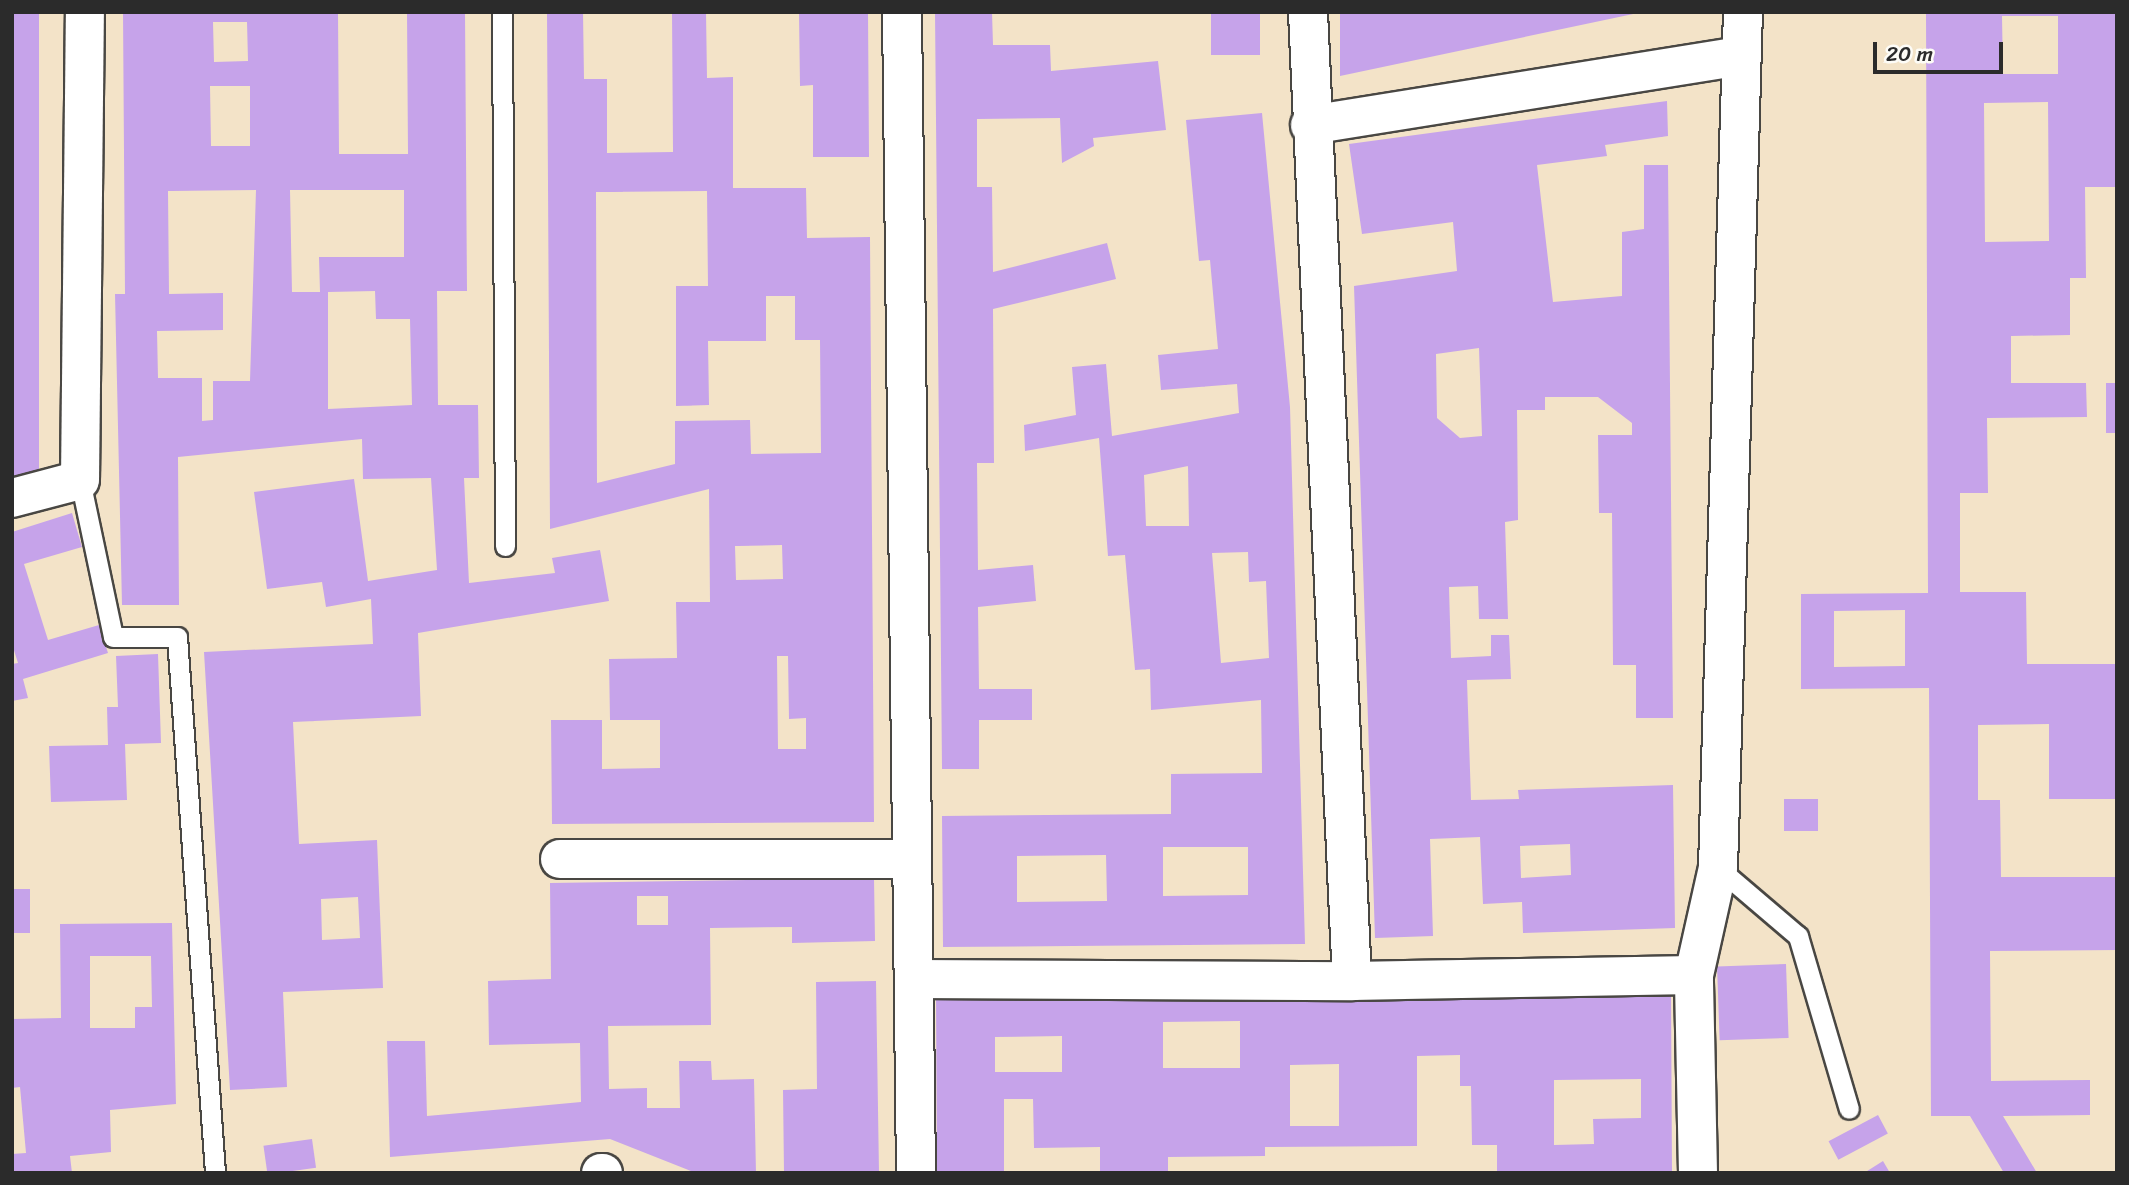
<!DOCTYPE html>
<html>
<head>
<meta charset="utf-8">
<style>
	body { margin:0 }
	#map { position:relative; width:2129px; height:1185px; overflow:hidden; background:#f3e3c8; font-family:Sriracha,sans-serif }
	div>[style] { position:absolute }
	.building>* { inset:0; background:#c6a3ea; transform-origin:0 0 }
	.roads { filter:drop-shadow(2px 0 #494743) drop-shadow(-2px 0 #494743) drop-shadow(0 2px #494743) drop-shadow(0 -2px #494743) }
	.service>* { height:19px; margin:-9.5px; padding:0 9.5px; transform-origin:9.5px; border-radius:9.5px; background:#fff }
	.minor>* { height:38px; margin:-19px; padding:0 19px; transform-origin:19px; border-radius:19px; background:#fff }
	span { translate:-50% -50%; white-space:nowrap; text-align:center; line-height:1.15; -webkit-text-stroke:5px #fdfcf7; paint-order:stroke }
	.frame { position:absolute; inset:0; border:14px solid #2b2b2b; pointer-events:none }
	.scale { position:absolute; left:1873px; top:42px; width:130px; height:32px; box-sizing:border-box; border:4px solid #2b2b2b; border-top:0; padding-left:9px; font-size:21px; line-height:24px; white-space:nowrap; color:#2b2b2b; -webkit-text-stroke:5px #fdfcf7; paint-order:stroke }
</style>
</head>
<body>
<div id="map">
	<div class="building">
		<div style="left:12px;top:12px;width:27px;height:466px"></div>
		<div style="clip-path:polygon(evenodd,123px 12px,338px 12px,339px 154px,408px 154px,407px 12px,465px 12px,467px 291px,437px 291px,438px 405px,478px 405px,479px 478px,464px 478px,469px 583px,555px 573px,552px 558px,600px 550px,609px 601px,418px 633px,421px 716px,293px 722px,299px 844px,377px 840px,383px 988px,283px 992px,287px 1087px,230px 1090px,204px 652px,373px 644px,371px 599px,326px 607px,322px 582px,267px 589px,254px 492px,354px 479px,368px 581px,437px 570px,431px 478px,363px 479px,362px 439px,178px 457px,179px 605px,122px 605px,115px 294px,125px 294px,123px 12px,213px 22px,247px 22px,248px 61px,214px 62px,213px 22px,123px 12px,210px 86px,250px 86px,250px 146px,211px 146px,210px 86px,123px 12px,256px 190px,250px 381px,213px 381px,213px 420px,202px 421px,202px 378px,158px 378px,157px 331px,223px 330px,223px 293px,169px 294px,168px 191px,256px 190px,123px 12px,290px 190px,404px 190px,404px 257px,319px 257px,320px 292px,292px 292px,290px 190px,123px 12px,375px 291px,376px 319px,410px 319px,412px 405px,328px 409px,328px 292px,375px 291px,123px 12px,358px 897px,360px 938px,322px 940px,321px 899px,358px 897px)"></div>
		<div style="clip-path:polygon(evenodd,547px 12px,583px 12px,584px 79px,607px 79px,607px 153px,673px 152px,672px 12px,706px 12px,707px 78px,733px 77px,733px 188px,806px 188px,807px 238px,870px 237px,874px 822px,552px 824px,551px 720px,602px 720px,602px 769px,660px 768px,660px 720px,610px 720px,609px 659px,677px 658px,676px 602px,710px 602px,709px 489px,550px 529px,547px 12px,707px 191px,708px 286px,676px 286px,676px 406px,709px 405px,708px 341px,766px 341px,766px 296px,795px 296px,795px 340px,820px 340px,821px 453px,751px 454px,750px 420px,675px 421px,675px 464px,597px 483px,596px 192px,707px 191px,547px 12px,782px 545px,783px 579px,736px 580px,735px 546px,782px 545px,547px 12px,777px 656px,788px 656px,789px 719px,806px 718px,806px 749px,778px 749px,777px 656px)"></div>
		<div style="clip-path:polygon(799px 12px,868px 12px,869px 157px,813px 157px,813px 85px,800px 86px)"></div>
		<div style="clip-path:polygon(935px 12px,992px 12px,993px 45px,1050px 45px,1051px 71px,1158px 61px,1166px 130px,1093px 138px,1094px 146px,1062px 163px,1060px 118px,977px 119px,977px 187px,992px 187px,993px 272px,1107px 243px,1116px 279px,993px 309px,994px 463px,977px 463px,978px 570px,1033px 565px,1036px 601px,978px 607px,979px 689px,1032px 689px,1032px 720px,979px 720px,979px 769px,942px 769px)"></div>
		<div style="left:1211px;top:12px;width:49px;height:43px"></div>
		<div style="clip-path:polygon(1340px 12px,1638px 12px,1638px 13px,1340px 76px)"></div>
		<div style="clip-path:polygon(evenodd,1926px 12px,2117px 12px,2117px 187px,2085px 187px,2086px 278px,2070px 278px,2070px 335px,2011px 336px,2011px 383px,2086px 383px,2087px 417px,1987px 418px,1988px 493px,1960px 493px,1960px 592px,2026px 592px,2027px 664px,2117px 664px,2117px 799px,2049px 799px,2049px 724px,1978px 725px,1978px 800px,2000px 800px,2001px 877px,2117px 877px,2117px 950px,1990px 951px,1991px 1081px,2090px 1080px,2090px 1115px,2003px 1116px,2037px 1173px,2004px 1173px,1970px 1116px,1931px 1116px,1929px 688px,1801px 689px,1801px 594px,1928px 593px,1926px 12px,2002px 16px,2058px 16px,2058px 74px,2003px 74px,2002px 16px,1926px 12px,2048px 102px,2049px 241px,1985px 242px,1984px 103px,2048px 102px,1926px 12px,1905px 610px,1905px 666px,1834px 667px,1834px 611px,1905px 610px)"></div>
		<div style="clip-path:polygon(evenodd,1667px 101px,1668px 136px,1605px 145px,1607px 156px,1537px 165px,1553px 302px,1622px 296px,1622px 232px,1644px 229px,1644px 165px,1668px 165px,1673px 718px,1636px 718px,1636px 665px,1613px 665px,1612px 513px,1599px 513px,1598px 435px,1632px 435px,1632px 423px,1598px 397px,1545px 397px,1545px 410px,1517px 410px,1518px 520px,1505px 522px,1508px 619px,1479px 619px,1478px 586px,1449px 587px,1451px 658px,1491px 656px,1491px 635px,1509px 635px,1511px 679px,1467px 680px,1471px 800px,1519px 799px,1518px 790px,1673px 785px,1675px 928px,1523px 933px,1522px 902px,1483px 904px,1480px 837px,1430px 839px,1433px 936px,1375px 938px,1354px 286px,1457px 271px,1453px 222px,1362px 234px,1349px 144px,1667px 101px,1479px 348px,1482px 436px,1460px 438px,1437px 418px,1436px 354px,1479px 348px,1667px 101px,1570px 844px,1571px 875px,1521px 878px,1520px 846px,1570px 844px)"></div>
		<div style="clip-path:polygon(evenodd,1262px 113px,1290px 407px,1305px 944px,943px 947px,942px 816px,1171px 814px,1171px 774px,1262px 773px,1261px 700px,1151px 710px,1150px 669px,1135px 670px,1125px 555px,1108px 556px,1099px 438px,1025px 451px,1024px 425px,1076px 415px,1072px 367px,1106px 364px,1112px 436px,1239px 413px,1237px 384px,1161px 390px,1158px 355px,1218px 349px,1210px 260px,1199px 261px,1186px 120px,1262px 113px,1188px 466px,1189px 526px,1146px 526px,1144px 475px,1188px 466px,1262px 113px,1248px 552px,1249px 582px,1266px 581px,1269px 658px,1221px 663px,1212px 553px,1248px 552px,1262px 113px,1163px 847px,1248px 847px,1248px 895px,1163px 896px,1163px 847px,1262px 113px,1106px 855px,1107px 901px,1017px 902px,1017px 856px,1106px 855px)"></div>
		<div style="left:2106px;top:383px;width:11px;height:50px"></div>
		<div style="clip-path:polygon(72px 513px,82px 547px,24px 564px,48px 640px,99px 625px,108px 653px,23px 679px,28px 698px,12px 701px,12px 664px,18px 663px,12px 644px,12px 532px)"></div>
		<div style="clip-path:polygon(158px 654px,161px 743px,125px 744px,127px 800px,51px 802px,49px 746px,108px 745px,107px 707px,118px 707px,116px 656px)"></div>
		<div style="left:1784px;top:799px;width:34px;height:32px"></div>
		<div style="clip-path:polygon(evenodd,874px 878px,875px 941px,792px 943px,792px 927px,710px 928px,711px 1025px,608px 1026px,609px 1089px,647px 1088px,647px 1108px,680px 1108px,679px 1061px,711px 1061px,712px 1080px,754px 1079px,756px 1173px,696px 1173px,610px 1139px,390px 1157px,387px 1041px,425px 1041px,427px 1116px,581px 1102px,580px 1043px,489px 1045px,488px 981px,551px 979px,550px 883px,874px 878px,637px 896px,668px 896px,668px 925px,637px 925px,637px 896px)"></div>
		<div style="left:12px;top:889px;width:18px;height:44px"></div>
		<div style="clip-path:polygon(evenodd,172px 923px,176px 1104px,110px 1110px,111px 1152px,70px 1156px,72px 1173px,12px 1173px,12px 1154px,26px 1153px,20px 1087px,12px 1088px,12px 1019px,61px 1018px,60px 924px,172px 923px,90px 956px,151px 956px,152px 1007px,135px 1007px,135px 1028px,90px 1028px,90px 956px)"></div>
		<div style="left:1786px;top:964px;width:74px;height:69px;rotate:88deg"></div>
		<div style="clip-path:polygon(876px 981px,879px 1173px,784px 1173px,783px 1090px,817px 1089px,816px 982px)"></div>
		<div style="clip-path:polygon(evenodd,1671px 991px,1672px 1173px,1497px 1173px,1497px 1145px,1472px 1145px,1471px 1086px,1460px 1086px,1460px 1055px,1417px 1056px,1417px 1146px,1265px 1147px,1265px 1156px,1168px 1157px,1168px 1173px,1100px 1173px,1100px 1147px,1034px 1148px,1033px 1099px,1004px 1099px,1004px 1173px,937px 1173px,936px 995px,1671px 991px,1240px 1021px,1240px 1068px,1163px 1068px,1163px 1022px,1240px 1021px,1671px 991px,1062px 1036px,1062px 1072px,995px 1072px,995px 1037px,1062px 1036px,1671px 991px,1339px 1064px,1339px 1126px,1290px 1126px,1290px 1065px,1339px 1064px,1671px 991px,1641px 1079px,1641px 1118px,1593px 1119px,1594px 1144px,1554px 1145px,1554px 1080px,1641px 1079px)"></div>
		<div style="left:1878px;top:1115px;width:21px;height:56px;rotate:62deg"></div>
		<div style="left:312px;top:1139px;width:29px;height:49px;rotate:82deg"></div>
		<div style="clip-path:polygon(1883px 1161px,1890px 1173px,1864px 1173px)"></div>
	</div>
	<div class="roads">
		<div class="service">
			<div style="left:502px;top:12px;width:534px;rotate:89.68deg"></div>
			<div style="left:80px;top:480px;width:160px;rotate:78.1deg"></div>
			<div style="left:113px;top:637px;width:64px"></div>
			<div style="left:177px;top:637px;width:537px;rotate:85.94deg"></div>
			<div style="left:1718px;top:868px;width:105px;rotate:40.4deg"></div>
			<div style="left:1798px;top:936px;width:180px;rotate:73.6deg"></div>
		</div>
		<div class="minor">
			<div style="left:902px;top:12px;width:1161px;rotate:89.31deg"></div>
			<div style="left:1308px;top:12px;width:970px;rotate:87.4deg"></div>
			<div style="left:1310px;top:125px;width:437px;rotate:-9.1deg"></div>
			<div style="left:12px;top:498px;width:70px;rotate:-14.8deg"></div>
			<div style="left:80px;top:480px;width:468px;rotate:-89.4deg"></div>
			<div style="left:560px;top:859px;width:352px"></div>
			<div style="left:914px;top:979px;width:438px;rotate:0.3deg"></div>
			<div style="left:1352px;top:981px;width:342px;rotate:-1deg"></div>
			<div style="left:601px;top:1173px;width:2px"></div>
			<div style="left:1698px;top:1173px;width:198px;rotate:-91.2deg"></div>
			<div style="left:1694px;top:975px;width:110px;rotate:-77.4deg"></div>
			<div style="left:1718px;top:868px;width:856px;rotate:-88.33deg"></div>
		</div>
	</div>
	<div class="frame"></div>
	<div class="scale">20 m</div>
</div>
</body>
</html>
